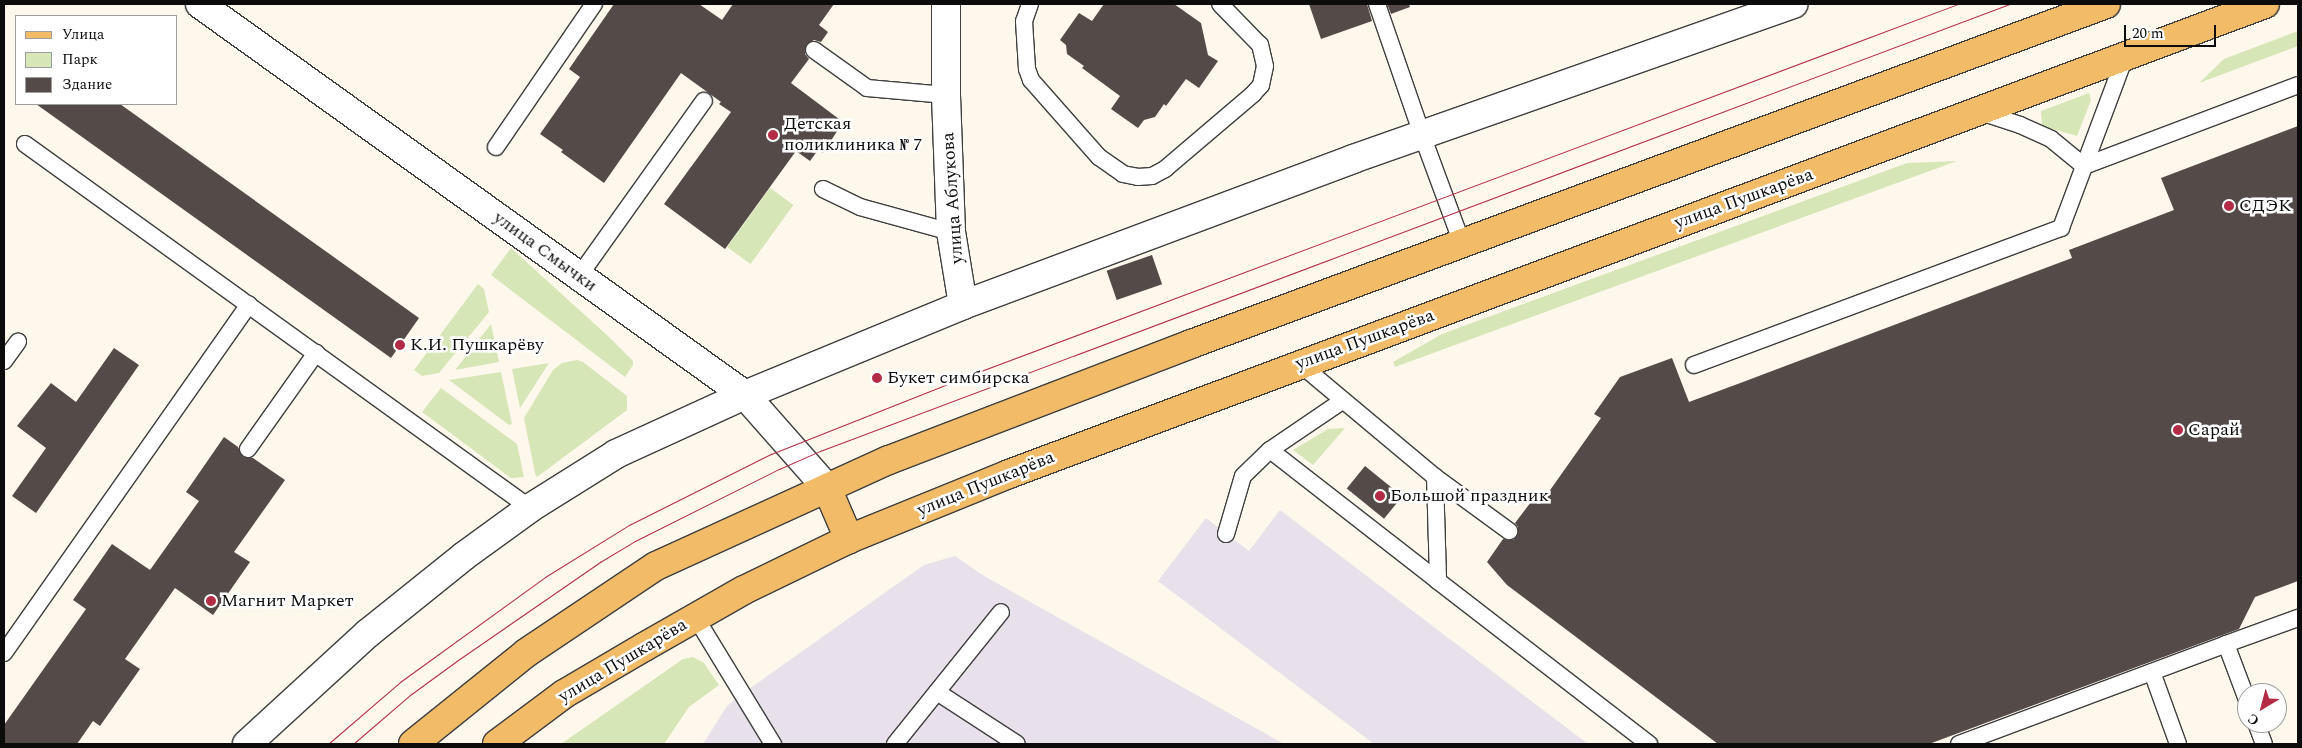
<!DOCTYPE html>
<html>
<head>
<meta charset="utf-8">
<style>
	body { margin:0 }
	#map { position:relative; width:2302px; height:748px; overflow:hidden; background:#fef7eb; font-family:Spectral,serif }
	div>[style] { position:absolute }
	.industrial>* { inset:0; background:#e8e0ea }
	.green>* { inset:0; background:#d7e6b7; transform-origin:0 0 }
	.building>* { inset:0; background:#544b49; transform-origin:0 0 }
	.roads { filter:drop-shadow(1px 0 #3f3f3f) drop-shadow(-1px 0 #3f3f3f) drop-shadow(0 1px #3f3f3f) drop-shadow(0 -1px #3f3f3f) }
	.service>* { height:16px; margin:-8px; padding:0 8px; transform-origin:8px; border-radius:8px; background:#fff }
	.minor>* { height:28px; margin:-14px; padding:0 14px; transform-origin:14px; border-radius:14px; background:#fff }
	.tertiary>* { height:28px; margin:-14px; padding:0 14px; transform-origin:14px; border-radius:14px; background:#fff }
	.primary>* { height:28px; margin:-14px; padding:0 14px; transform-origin:14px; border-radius:14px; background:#f2bb67 }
	.tram>* { height:1px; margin:-0.5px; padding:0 0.5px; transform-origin:0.5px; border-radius:0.5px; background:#b42b46 }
	.dots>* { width:14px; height:14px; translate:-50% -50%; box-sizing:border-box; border:2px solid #fff; border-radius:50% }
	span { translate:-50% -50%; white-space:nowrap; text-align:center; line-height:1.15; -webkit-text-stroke:5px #fff; paint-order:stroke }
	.poi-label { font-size:18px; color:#0c0c0c }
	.left { translate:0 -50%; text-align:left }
	.street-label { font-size:18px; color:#0c0c0c }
	.frame { position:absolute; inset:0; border:5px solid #0c0c0c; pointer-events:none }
	.legend { position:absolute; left:15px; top:15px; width:162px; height:90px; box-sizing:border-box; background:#fff; border:1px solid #9e9e9e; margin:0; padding:6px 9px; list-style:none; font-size:15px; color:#0c0c0c }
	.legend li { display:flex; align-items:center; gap:10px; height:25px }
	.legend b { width:25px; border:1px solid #9e9e9e }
	.north { position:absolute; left:2237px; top:683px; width:50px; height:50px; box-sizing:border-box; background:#fff; border:1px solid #9e9e9e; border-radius:50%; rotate:217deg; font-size:14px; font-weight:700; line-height:20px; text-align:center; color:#0c0c0c }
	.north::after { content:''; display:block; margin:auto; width:18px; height:22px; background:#b42b46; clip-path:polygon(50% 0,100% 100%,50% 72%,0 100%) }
	.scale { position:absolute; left:2124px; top:25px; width:92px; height:22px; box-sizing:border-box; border:2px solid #0c0c0c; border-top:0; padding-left:6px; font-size:15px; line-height:18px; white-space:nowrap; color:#0c0c0c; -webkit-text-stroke:4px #fff; paint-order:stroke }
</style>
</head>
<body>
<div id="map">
	<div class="industrial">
		<div style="clip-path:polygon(1280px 510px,1588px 744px,1374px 744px,1158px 581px,1206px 518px,1249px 551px)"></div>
		<div style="clip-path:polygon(955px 556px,984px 576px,1284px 744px,703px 744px,727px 706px,742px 694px,924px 565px)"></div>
	</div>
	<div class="green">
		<div style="clip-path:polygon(2298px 31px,2298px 46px,2199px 83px,2224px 59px)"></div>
		<div style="clip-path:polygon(2089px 93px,2091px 100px,2077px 136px,2042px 126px,2041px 111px)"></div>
		<div style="clip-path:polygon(1957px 161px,1395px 367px,1393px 362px,1442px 334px,1907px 163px)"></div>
		<div style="left:770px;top:188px;width:29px;height:73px;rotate:36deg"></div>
		<div style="clip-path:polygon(511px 248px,608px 336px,633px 361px,633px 365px,625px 377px,491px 275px)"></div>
		<div style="clip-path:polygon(478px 284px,484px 289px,489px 312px,439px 373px,422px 376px,414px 370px)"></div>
		<div style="clip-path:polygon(491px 324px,499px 362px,455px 370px)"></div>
		<div style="clip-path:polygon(577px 360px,583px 362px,627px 396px,627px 410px,537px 477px,535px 473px,524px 418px,553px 370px,562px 363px)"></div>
		<div style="clip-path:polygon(549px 363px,520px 408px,512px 369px)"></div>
		<div style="clip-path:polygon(501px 372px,512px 424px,509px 425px,449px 380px)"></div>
		<div style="clip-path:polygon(441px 388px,517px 444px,524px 477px,511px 478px,422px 412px)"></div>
		<div style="clip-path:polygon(1345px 428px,1313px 465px,1293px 450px,1328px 429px)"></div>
		<div style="clip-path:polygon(693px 657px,704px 663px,719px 685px,689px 707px,664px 744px,561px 744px,683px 659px)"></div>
	</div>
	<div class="building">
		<div style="clip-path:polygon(614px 4px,699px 4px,722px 20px,733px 4px,834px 4px,819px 25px,828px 32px,821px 42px,814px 40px,806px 45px,805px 54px,809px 59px,791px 83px,843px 122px,823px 153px,818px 150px,810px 161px,796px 151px,725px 249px,664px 204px,731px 112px,719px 104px,721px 102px,681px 73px,604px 183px,561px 152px,563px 150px,540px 134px,580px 77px,569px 69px)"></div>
		<div style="clip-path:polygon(1104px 4px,1174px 4px,1201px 23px,1208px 55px,1218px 61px,1199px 88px,1186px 79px,1166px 106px,1164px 104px,1155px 117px,1144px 120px,1138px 128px,1111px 109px,1120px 96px,1082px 68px,1084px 66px,1067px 54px,1066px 45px,1060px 40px,1079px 13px,1092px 21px)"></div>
		<div style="clip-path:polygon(1309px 4px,1367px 4px,1372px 21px,1321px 39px)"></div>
		<div style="clip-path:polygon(1387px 4px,1409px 4px,1410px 7px,1391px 14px)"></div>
		<div style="clip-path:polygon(36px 104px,120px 104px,419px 318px,391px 358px)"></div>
		<div style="clip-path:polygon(2298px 126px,2298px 581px,2255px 597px,2239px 629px,1929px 744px,1718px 744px,1507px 585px,1487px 562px,1503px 539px,1513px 540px,1517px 536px,1518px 527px,1515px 523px,1534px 498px,1541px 503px,1601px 418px,1594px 414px,1620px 377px,1672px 358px,1689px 402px,1743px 382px,2072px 258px,2069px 250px,2174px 210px,2161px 178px)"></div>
		<div style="left:1152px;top:255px;width:31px;height:48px;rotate:71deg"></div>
		<div style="clip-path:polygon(114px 348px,139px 365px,36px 513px,12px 496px,46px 448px,17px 426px,51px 383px,76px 402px)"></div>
		<div style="clip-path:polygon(224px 437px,238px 447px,243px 457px,253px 458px,285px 480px,234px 552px,250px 562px,213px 615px,175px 588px,125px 659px,140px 669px,100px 726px,93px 721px,77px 744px,4px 744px,4px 725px,86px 609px,73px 600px,112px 544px,150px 570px,199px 501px,186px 492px)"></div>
		<div style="left:1365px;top:466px;width:48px;height:29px;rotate:39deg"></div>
	</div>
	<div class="roads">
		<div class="service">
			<div style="left:1030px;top:4px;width:18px;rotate:109deg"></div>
			<div style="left:1024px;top:21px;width:48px;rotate:86.4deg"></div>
			<div style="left:1027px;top:69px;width:12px;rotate:70deg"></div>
			<div style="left:1031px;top:80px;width:103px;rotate:48.6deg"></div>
			<div style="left:1099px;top:157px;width:29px;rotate:35deg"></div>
			<div style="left:1123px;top:174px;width:15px;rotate:11deg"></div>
			<div style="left:1138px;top:177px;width:14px;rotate:-4deg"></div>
			<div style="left:1152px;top:176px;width:15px;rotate:-28deg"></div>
			<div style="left:1165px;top:169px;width:116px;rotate:-40.4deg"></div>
			<div style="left:1253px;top:94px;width:12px;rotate:-48deg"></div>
			<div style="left:1261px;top:85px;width:19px;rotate:-78deg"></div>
			<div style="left:1265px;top:66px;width:22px;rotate:-103deg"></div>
			<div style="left:1260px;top:45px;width:57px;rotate:-134.3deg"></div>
			<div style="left:1377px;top:4px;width:139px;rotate:71deg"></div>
			<div style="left:1422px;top:135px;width:115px;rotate:69.7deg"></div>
			<div style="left:814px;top:50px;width:65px;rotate:35.6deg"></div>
			<div style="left:867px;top:88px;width:79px;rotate:5.1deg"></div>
			<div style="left:1980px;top:112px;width:42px;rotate:18deg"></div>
			<div style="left:2020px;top:125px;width:34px;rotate:24deg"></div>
			<div style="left:2051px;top:139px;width:43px;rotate:39.3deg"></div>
			<div style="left:25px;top:144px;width:623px;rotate:35.78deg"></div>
			<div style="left:496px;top:147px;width:173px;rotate:-55.6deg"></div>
			<div style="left:2084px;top:166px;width:229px;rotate:-20.7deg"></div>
			<div style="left:823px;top:189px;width:41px;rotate:25.9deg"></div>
			<div style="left:860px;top:207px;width:94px;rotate:15.4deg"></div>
			<div style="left:579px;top:276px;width:215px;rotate:-54.5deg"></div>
			<div style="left:4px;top:361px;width:24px;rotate:-54deg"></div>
			<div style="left:1300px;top:364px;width:176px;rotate:39.9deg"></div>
			<div style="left:1435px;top:477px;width:104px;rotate:88.3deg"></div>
			<div style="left:1438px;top:581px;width:267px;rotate:37.7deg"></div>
			<div style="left:1694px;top:365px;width:392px;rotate:-20.5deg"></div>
			<div style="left:2061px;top:228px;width:183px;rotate:-69.5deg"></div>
			<div style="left:248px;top:449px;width:118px;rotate:-54.7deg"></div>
			<div style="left:1270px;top:450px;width:213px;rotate:37.9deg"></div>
			<div style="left:1435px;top:477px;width:92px;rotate:36.1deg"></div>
			<div style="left:1226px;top:534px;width:60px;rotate:-73.7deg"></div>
			<div style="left:1243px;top:476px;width:37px;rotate:-44deg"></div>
			<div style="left:1270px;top:450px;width:87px;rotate:-34.2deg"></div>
			<div style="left:696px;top:618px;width:148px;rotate:58.6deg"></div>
			<div style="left:2226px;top:644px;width:77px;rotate:-19.9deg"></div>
			<div style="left:4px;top:653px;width:426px;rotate:-54.9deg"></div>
			<div style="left:2152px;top:672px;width:77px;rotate:70.1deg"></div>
			<div style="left:937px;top:692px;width:95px;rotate:33deg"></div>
			<div style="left:2256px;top:723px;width:22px;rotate:69deg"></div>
			<div style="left:895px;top:744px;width:169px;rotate:-51.2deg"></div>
			<div style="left:1959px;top:744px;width:285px;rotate:-20.5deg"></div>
			<div style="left:2226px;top:644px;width:60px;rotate:69.4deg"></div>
		</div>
		<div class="minor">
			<div style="left:963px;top:305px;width:416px;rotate:-20.5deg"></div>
			<div style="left:1353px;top:159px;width:467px;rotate:-19.4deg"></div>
			<div style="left:247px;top:744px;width:163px;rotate:-42.5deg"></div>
			<div style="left:367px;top:634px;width:124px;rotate:-38.8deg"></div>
			<div style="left:464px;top:556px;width:82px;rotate:-36deg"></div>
			<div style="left:530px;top:508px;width:102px;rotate:-32.1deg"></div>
			<div style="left:616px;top:454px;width:142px;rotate:-24.6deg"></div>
		</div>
		<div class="tertiary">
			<div style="left:200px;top:4px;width:671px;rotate:35.66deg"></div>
			<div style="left:745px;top:395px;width:124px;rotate:48.6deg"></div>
			<div style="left:745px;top:395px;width:236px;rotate:-22.4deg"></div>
			<div style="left:963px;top:305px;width:74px;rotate:-99.3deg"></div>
			<div style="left:951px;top:232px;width:137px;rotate:-92.1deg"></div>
			<div style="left:946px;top:95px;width:91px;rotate:-90deg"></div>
		</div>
		<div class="primary">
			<div style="left:827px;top:488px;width:56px;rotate:66.7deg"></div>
			<div style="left:413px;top:744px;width:145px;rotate:-38.8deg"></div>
			<div style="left:526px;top:653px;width:156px;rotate:-33.8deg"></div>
			<div style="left:656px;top:566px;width:256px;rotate:-24.5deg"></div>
			<div style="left:889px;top:460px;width:324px;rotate:-21deg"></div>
			<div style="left:1191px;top:344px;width:976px;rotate:-20.38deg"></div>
			<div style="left:497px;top:744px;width:84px;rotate:-36.7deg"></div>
			<div style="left:564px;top:694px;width:93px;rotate:-30.4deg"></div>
			<div style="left:644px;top:647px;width:115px;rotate:-29.7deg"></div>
			<div style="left:744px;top:590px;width:117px;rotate:-25.9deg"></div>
			<div style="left:849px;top:539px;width:173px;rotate:-22.1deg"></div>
			<div style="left:1009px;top:474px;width:1341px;rotate:-20.52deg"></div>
		</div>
	</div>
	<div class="tram">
		<div style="left:328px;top:744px;width:95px;rotate:-40.7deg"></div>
		<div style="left:400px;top:682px;width:179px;rotate:-35.9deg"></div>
		<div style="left:545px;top:577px;width:99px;rotate:-31.8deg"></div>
		<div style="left:629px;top:525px;width:159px;rotate:-26.6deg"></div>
		<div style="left:771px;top:454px;width:209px;rotate:-21.6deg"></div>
		<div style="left:965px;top:377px;width:1061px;rotate:-20.59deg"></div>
		<div style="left:353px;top:744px;width:75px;rotate:-40.7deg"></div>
		<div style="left:410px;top:695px;width:59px;rotate:-36.1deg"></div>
		<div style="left:458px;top:660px;width:173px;rotate:-34.6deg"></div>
		<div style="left:600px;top:562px;width:41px;rotate:-31deg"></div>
		<div style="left:635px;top:541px;width:161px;rotate:-26.6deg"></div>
		<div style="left:779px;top:469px;width:45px;rotate:-23.7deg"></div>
		<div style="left:820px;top:451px;width:1270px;rotate:-20.6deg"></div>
	</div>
	<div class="dots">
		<div style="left:773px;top:135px;background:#b42b46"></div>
		<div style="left:2229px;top:206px;background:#b42b46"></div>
		<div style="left:400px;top:345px;background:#b42b46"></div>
		<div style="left:877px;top:378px;background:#b42b46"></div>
		<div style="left:2178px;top:430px;background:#b42b46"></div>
		<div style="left:1380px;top:496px;background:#b42b46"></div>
		<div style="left:211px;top:601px;background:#b42b46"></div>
	</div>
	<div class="poi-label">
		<span class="left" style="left:784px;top:135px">Детская<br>поликлиника № 7</span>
		<span class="left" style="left:2239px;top:206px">СДЭК</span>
		<span class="left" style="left:410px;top:345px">К.И. Пушкарёву</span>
		<span class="left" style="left:887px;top:378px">Букет симбирска</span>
		<span class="left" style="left:2188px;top:430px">Сарай</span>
		<span class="left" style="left:1390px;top:496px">Большой праздник</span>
		<span class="left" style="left:221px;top:601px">Магнит Маркет</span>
	</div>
	<div class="street-label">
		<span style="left:953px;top:198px;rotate:-94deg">улица Аблукова</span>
		<span style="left:1744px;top:199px;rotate:-20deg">улица Пушкарёва</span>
		<span style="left:545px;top:252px;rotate:36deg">улица Смычки</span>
		<span style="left:1365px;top:340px;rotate:-20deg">улица Пушкарёва</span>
		<span style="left:986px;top:484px;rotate:-22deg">улица Пушкарёва</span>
		<span style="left:623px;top:661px;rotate:-31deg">улица Пушкарёва</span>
	</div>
	<div class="frame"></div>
	<ul class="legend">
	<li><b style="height:6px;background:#f2bb67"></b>Улица</li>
	<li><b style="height:14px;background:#d7e6b7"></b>Парк</li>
	<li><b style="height:14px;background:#544b49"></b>Здание</li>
	</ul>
	<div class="north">С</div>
	<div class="scale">20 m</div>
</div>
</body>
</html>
